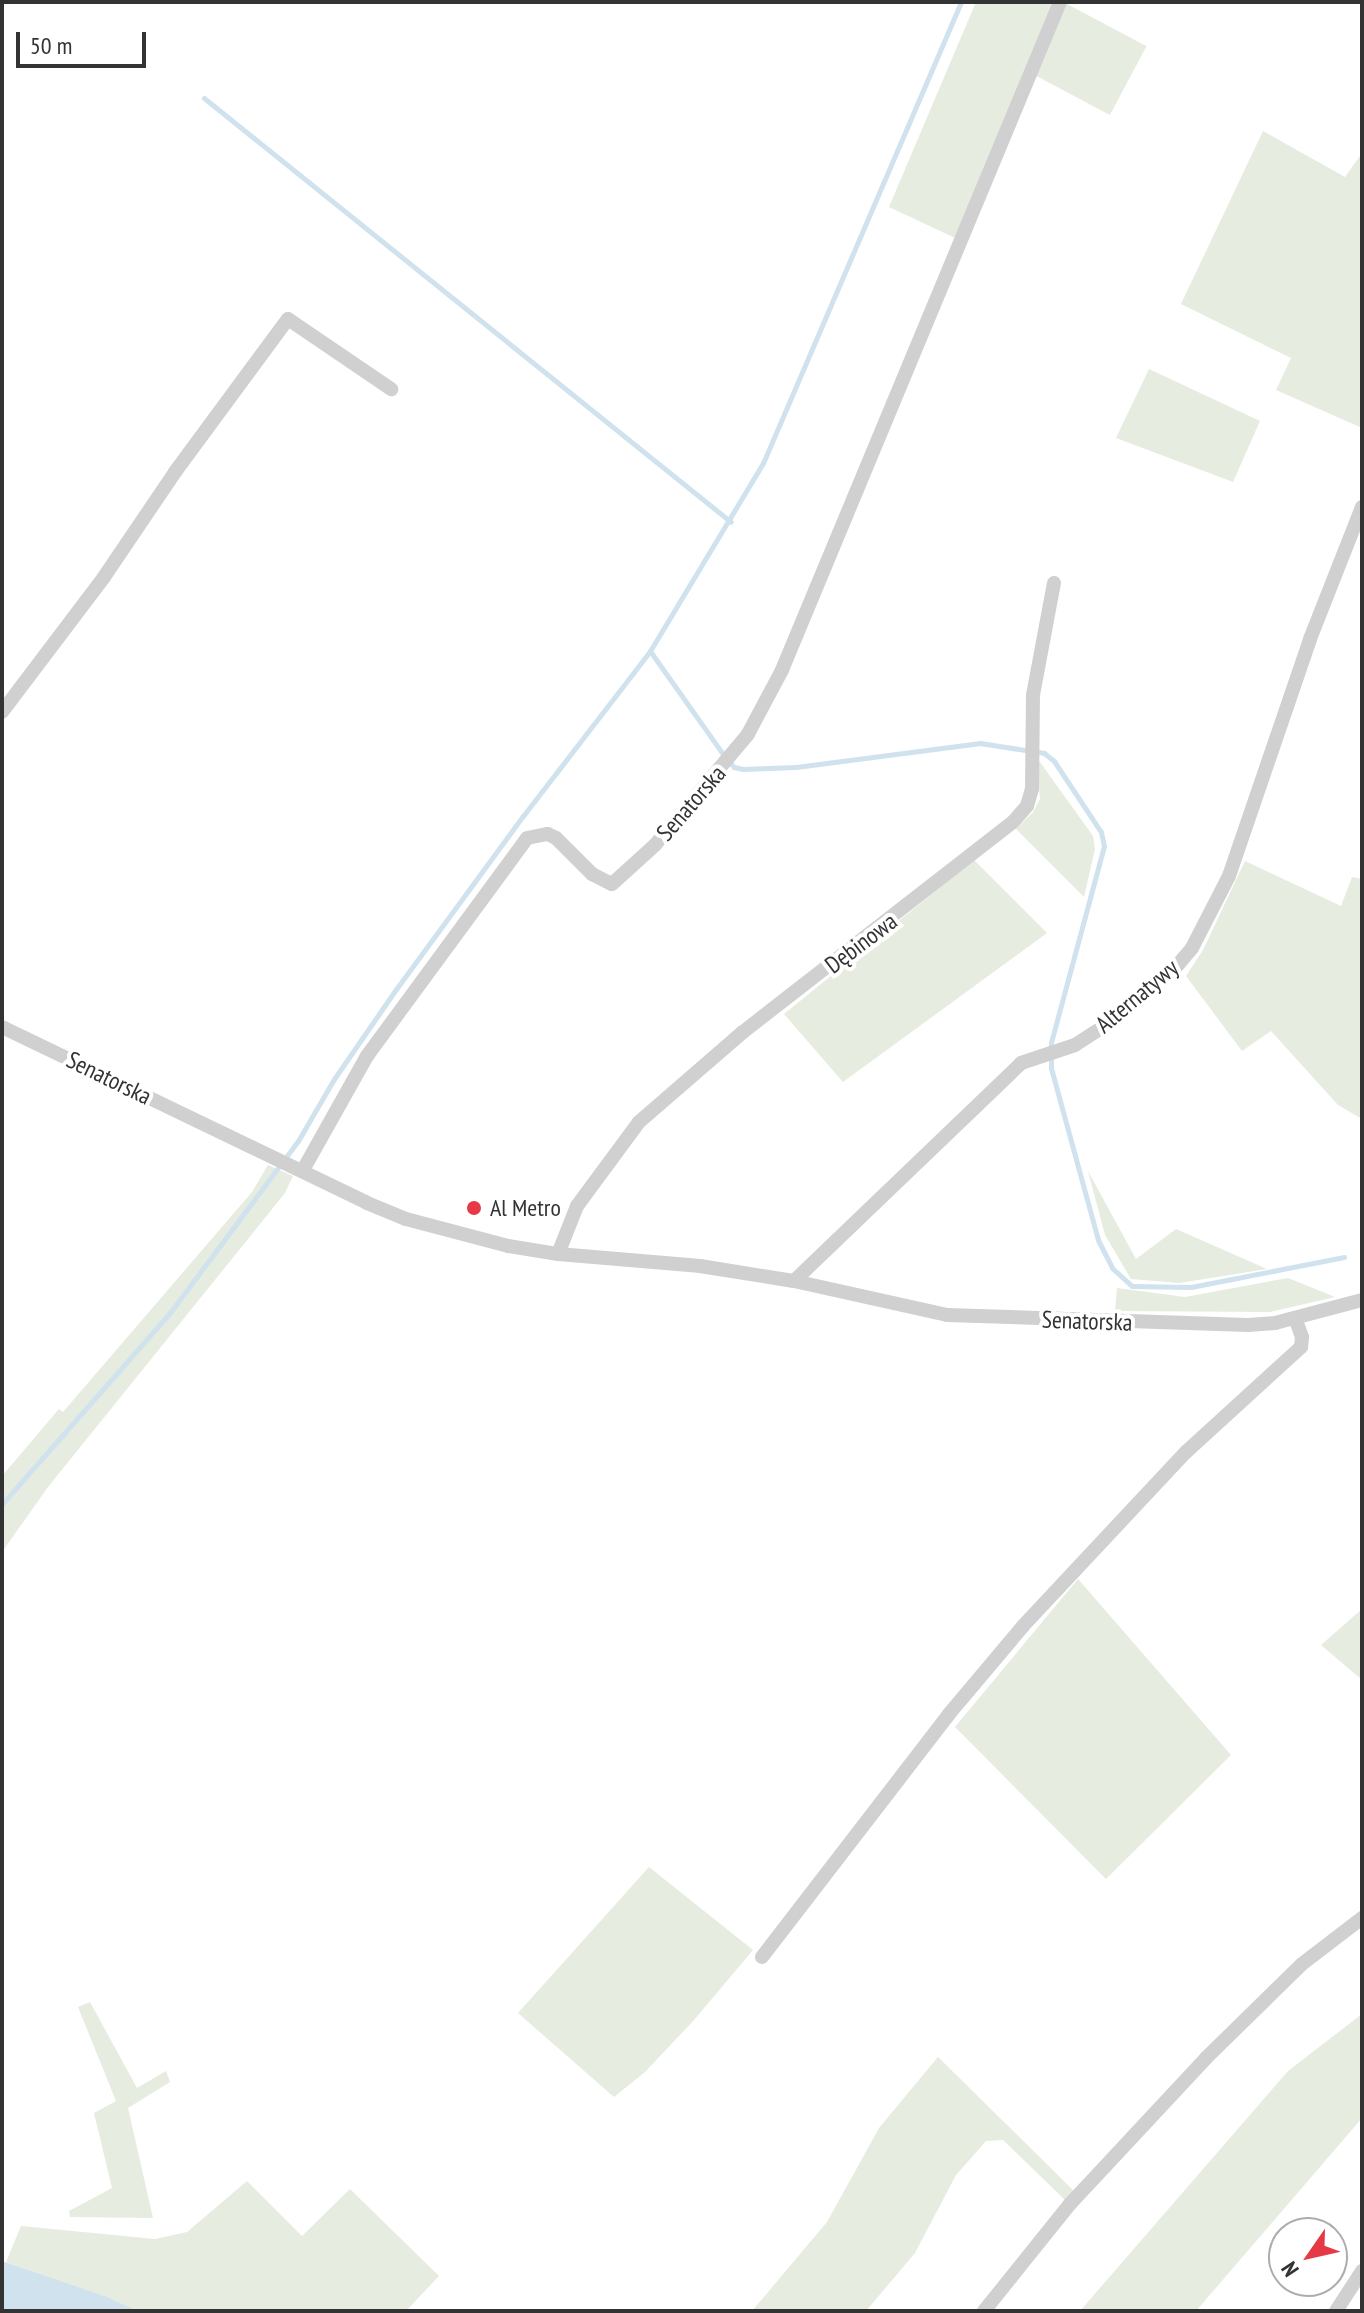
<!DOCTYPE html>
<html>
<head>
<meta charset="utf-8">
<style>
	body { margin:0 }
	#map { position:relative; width:1364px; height:2313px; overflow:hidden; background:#fff; font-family:"PT Sans Narrow",sans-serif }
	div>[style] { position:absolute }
	.green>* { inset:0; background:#e6ecdf; transform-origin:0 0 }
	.water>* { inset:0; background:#cfe2ee }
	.stream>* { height:5px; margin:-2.5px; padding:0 2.5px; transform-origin:2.5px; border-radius:2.5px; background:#cfe2ee }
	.street>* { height:14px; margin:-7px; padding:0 7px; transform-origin:7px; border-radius:7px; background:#d0d0d0 }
	.dots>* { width:22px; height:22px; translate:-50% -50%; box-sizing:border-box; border:4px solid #fff; border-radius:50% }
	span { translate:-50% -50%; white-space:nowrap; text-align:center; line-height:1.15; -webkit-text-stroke:8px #fff; paint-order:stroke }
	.street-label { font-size:24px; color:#333 }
	.poi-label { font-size:24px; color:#333 }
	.left { translate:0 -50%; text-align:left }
	.frame { position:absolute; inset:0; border:4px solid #333; pointer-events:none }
	.north { position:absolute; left:1268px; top:2217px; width:80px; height:80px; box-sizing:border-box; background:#fff; border:2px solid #adadad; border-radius:50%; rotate:236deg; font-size:22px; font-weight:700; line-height:32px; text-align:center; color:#333 }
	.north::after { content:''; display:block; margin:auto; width:28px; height:36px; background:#e63946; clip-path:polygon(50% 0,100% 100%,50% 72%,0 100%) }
	.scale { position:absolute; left:16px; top:32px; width:130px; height:36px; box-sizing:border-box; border:4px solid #333; border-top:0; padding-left:10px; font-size:24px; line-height:28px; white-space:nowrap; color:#333; -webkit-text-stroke:6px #fff; paint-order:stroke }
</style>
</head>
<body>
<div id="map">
	<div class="green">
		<div style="clip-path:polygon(976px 2px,1056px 2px,955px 238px,889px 207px)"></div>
		<div style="left:1067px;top:4px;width:90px;height:78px;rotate:28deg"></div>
		<div style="clip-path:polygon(1263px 131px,1345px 177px,1362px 153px,1362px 428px,1276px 390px,1291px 358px,1181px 304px)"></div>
		<div style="clip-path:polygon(1149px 369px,1260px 421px,1233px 482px,1116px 438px)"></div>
		<div style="clip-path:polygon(1037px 758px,1093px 836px,1095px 849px,1084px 897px,1016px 829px,1033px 812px,1040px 799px)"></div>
		<div style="clip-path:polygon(974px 860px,1047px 933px,843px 1082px,784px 1014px)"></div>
		<div style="clip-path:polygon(1245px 861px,1341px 906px,1352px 877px,1362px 879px,1362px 1119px,1338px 1105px,1271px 1031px,1242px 1051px,1186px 976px,1203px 950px)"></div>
		<div style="clip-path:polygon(268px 1165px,293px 1176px,285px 1193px,48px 1487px,2px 1552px,2px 1476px,59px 1409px,63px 1412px,252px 1192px)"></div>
		<div style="clip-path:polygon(1088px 1171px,1136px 1259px,1176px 1229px,1267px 1269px,1179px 1283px,1131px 1279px,1105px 1235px)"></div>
		<div style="clip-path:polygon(1288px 1278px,1335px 1297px,1270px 1312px,1115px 1311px,1117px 1288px,1185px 1297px)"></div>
		<div style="clip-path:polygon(1078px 1579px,1231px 1755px,1106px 1879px,955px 1727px)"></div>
		<div style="clip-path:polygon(1362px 1609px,1362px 1680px,1321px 1645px)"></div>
		<div style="clip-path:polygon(649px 1867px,753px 1950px,694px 2020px,645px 2072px,614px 2097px,518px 2013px)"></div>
		<div style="clip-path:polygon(90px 2002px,137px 2088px,166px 2071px,170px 2082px,128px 2108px,153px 2218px,70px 2217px,69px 2211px,112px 2188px,94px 2113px,116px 2101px,78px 2007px)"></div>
		<div style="clip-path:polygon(1362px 2014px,1362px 2118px,1196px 2311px,1080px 2311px,1288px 2071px)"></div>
		<div style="clip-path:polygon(938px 2057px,1075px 2192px,1066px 2201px,1003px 2140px,986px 2141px,956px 2175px,915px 2253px,866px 2311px,752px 2311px,827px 2222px,879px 2128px)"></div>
		<div style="clip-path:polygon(247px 2181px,302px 2236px,350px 2189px,439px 2276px,406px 2311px,137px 2311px,6px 2262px,21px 2226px,155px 2239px,187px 2232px)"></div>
	</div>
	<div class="water">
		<div style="clip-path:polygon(2px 2261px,107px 2297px,137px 2311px,2px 2311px)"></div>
	</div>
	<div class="stream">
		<div style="left:204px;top:98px;width:676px;rotate:38.82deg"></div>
		<div style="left:650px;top:651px;width:126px;rotate:54.7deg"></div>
		<div style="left:723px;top:754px;width:17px;rotate:50deg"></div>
		<div style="left:734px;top:767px;width:9px;rotate:13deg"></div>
		<div style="left:743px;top:769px;width:53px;rotate:-2.2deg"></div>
		<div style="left:796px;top:767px;width:186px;rotate:-7.4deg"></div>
		<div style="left:980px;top:743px;width:65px;rotate:8.9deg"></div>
		<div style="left:1044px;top:753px;width:13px;rotate:39deg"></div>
		<div style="left:1054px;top:761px;width:85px;rotate:56.5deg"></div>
		<div style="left:1101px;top:832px;width:14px;rotate:78deg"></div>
		<div style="left:1104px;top:846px;width:203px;rotate:105.1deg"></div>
		<div style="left:1051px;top:1042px;width:26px;rotate:90deg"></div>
		<div style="left:1051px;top:1068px;width:178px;rotate:74.7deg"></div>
		<div style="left:1098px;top:1240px;width:31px;rotate:63deg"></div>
		<div style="left:1112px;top:1268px;width:27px;rotate:42deg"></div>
		<div style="left:1132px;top:1286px;width:59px;rotate:1deg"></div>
		<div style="left:1191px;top:1287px;width:156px;rotate:-11.1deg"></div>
		<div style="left:2px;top:1504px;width:253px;rotate:-48.7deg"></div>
		<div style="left:169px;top:1314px;width:216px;rotate:-53.3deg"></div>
		<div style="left:298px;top:1141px;width:72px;rotate:-59.9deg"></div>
		<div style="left:334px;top:1079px;width:106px;rotate:-55.4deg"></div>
		<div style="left:394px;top:992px;width:218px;rotate:-53.8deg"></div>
		<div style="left:523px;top:816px;width:208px;rotate:-52.4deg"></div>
		<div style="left:650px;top:651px;width:219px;rotate:-59deg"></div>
		<div style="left:763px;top:463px;width:502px;rotate:-66.76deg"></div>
	</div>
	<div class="street">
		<div style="left:2px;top:712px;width:169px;rotate:-52.9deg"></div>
		<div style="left:104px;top:577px;width:127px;rotate:-55.9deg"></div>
		<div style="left:175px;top:472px;width:190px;rotate:-53.6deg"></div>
		<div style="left:288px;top:319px;width:125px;rotate:34.2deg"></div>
		<div style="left:2px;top:1027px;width:405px;rotate:25.7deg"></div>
		<div style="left:367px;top:1203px;width:42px;rotate:22.3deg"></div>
		<div style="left:406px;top:1219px;width:106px;rotate:14.8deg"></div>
		<div style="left:508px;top:1246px;width:51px;rotate:9.1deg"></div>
		<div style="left:558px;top:1254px;width:143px;rotate:4.8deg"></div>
		<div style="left:700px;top:1266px;width:95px;rotate:9.1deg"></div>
		<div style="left:794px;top:1281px;width:157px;rotate:12.5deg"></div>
		<div style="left:947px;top:1315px;width:301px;rotate:1.9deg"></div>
		<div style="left:1248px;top:1325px;width:27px;rotate:-4deg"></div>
		<div style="left:1275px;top:1323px;width:90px;rotate:-14.8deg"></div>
		<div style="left:303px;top:1170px;width:131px;rotate:-60.7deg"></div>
		<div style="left:367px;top:1056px;width:270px;rotate:-53.7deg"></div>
		<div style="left:527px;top:838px;width:21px;rotate:-11deg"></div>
		<div style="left:548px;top:834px;width:9px;rotate:27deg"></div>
		<div style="left:556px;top:838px;width:51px;rotate:45deg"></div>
		<div style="left:592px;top:874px;width:22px;rotate:27deg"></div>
		<div style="left:612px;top:884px;width:58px;rotate:-42.2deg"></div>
		<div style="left:655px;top:845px;width:145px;rotate:-50deg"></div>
		<div style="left:748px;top:734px;width:72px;rotate:-62deg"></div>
		<div style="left:782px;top:670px;width:724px;rotate:-67.4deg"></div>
		<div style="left:558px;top:1254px;width:52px;rotate:-68.4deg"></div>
		<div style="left:577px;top:1206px;width:104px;rotate:-53.6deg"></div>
		<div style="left:639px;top:1122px;width:138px;rotate:-40.9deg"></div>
		<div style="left:743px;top:1032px;width:342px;rotate:-37.9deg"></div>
		<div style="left:1013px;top:822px;width:21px;rotate:-49deg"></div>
		<div style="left:1027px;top:806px;width:18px;rotate:-74deg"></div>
		<div style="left:1032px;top:789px;width:94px;rotate:-89.4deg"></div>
		<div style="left:1033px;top:695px;width:114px;rotate:-79.4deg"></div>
		<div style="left:794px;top:1281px;width:315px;rotate:-43.8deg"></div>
		<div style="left:1021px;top:1063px;width:57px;rotate:-18.4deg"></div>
		<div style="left:1075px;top:1045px;width:48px;rotate:-33deg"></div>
		<div style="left:1115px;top:1019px;width:72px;rotate:-39.4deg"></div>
		<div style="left:1171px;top:973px;width:33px;rotate:-50deg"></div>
		<div style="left:1192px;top:948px;width:81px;rotate:-62.8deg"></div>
		<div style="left:1229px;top:876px;width:250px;rotate:-71.1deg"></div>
		<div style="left:1310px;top:639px;width:142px;rotate:-68.5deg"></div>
		<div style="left:762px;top:1957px;width:307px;rotate:-52.4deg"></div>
		<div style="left:949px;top:1714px;width:115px;rotate:-49.9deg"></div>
		<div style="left:1023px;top:1626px;width:238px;rotate:-46.9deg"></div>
		<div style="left:1186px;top:1452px;width:156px;rotate:-42.4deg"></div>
		<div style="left:1301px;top:1347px;width:10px;rotate:-84deg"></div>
		<div style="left:1302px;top:1337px;width:20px;rotate:-110deg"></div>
		<div style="left:984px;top:2311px;width:137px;rotate:-51.2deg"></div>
		<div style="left:1070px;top:2204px;width:200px;rotate:-47deg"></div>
		<div style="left:1206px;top:2058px;width:134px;rotate:-44.4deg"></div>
		<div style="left:1302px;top:1964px;width:76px;rotate:-37.5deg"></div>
		<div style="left:1336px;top:2311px;width:48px;rotate:-57deg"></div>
	</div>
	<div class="dots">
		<div style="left:474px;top:1208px;background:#e63946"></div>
	</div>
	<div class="street-label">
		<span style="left:691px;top:803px;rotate:-49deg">Senatorska</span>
		<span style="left:861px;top:943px;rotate:-37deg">Dębinowa</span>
		<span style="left:1137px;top:996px;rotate:-40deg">Alternatywy</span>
		<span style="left:109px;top:1078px;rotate:26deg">Senatorska</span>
		<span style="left:1087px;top:1321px;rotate:2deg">Senatorska</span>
	</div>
	<div class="poi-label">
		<span class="left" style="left:490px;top:1208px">Al Metro</span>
	</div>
	<div class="frame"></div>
	<div class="north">N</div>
	<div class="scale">50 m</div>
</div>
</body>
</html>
